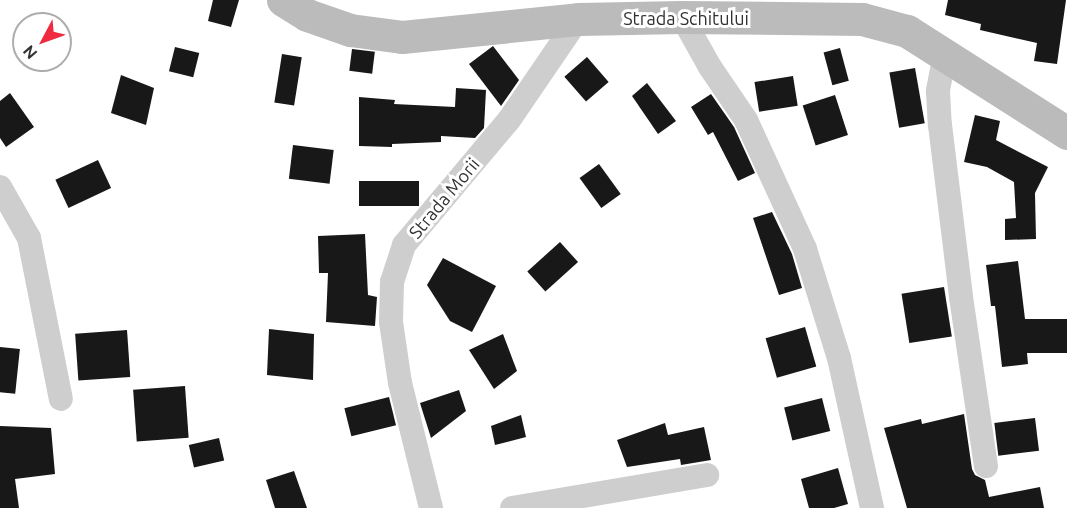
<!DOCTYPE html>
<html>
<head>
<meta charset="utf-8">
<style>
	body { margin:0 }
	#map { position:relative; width:1067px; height:508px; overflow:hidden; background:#fff; font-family:Ubuntu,sans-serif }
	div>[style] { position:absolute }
	.building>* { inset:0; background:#181818; transform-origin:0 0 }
	.street>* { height:24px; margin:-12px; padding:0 12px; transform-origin:12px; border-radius:12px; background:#cecece }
	.secondary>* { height:33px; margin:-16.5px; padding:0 16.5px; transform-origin:16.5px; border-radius:16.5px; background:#bbb }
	span { translate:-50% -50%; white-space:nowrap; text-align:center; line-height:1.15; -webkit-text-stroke:6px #fff; paint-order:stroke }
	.street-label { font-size:18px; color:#313131 }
	.north { position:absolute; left:12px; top:12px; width:60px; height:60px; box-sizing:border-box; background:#fff; border:2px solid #adadad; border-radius:50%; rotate:229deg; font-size:16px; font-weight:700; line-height:24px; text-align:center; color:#313131 }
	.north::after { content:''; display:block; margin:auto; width:21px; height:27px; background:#f02b40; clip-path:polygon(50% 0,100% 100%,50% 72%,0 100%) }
</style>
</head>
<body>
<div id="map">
	<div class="building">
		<div style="clip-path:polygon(213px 0,239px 0,231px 27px,208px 21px)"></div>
		<div style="clip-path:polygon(948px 0,1066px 0,1057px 64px,1034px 61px,1037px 43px,980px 30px,981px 24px,945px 15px)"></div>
		<div style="clip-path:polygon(493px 46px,519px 80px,501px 106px,469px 64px)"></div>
		<div style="left:175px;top:47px;width:25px;height:25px;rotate:14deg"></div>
		<div style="left:840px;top:48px;width:34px;height:17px;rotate:75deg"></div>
		<div style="left:352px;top:49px;width:23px;height:22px;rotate:7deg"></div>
		<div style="left:282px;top:54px;width:20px;height:49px;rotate:9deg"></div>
		<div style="left:587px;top:57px;width:33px;height:30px;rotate:49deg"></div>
		<div style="left:915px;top:68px;width:56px;height:26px;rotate:80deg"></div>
		<div style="clip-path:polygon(121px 75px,154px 88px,146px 125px,111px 113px)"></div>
		<div style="left:793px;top:76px;width:30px;height:39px;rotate:81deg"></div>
		<div style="clip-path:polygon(647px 83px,676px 121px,658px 134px,632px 96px)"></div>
		<div style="clip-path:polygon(456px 88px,486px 90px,484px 128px,475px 138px,441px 136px,441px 142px,392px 144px,392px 147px,359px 146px,359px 97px,395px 100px,394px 104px,455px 107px)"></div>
		<div style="clip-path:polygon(10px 93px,34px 127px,6px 147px,0 138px,0 101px)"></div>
		<div style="clip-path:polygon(711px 94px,734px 127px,755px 173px,738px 181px,713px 132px,708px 135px,691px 107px)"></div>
		<div style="left:835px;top:95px;width:42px;height:34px;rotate:72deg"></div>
		<div style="clip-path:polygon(975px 115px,1000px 121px,996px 140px,1048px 167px,1035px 193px,1036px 239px,1005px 240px,1005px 219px,1016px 218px,1014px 182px,987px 167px,964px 162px)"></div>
		<div style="left:293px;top:145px;width:41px;height:34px;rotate:7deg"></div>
		<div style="left:98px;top:160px;width:31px;height:47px;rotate:65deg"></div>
		<div style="left:599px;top:164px;width:37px;height:24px;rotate:54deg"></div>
		<div style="left:359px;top:181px;width:60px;height:25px"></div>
		<div style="clip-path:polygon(772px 212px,792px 254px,802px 288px,779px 295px,753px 218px)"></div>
		<div style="clip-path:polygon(365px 234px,368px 295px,377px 297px,375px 326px,326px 322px,328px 273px,319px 273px,318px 236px)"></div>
		<div style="left:560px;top:242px;width:27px;height:44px;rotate:48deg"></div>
		<div style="clip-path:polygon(443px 258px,496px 286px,472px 332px,450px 321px,427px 285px)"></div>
		<div style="clip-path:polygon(1018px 261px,1025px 319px,1067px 319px,1067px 353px,1027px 353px,1028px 364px,1002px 367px,995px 306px,991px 306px,986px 265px)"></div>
		<div style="left:944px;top:287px;width:50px;height:43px;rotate:81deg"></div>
		<div style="left:805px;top:327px;width:41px;height:41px;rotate:74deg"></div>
		<div style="clip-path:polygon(269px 329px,314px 334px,313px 380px,267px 375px)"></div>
		<div style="left:127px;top:330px;width:47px;height:52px;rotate:86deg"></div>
		<div style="clip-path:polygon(503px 334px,517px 371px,494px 389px,469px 350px)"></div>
		<div style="left:0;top:347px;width:20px;height:45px;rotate:6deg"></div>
		<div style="left:185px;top:386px;width:52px;height:52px;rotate:86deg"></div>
		<div style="clip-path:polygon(459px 390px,466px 411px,431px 438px,420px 403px)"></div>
		<div style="left:389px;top:397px;width:29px;height:46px;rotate:76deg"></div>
		<div style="left:822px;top:398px;width:34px;height:39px;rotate:76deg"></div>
		<div style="clip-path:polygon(964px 414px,972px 469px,975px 475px,985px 480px,989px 497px,1040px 487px,1044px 508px,907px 508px,884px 428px,921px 419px,922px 424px)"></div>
		<div style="clip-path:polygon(521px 415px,526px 437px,495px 445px,491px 426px)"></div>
		<div style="left:1035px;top:418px;width:33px;height:41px;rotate:83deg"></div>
		<div style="clip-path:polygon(665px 423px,668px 435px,704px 427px,711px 460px,681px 465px,680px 459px,627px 467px,617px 440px)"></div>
		<div style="clip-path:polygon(0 426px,51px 428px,55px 474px,15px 479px,19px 508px,0 508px)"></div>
		<div style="left:219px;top:438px;width:23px;height:31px;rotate:77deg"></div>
		<div style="clip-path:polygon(838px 468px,848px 504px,834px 508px,809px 508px,801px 479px)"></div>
		<div style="clip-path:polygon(294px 471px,307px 508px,275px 508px,266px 480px)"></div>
	</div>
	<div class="street">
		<div style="left:682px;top:17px;width:57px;rotate:60.8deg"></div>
		<div style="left:710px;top:67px;width:64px;rotate:55.8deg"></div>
		<div style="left:746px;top:120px;width:142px;rotate:65.4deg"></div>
		<div style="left:805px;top:249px;width:114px;rotate:72.7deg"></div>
		<div style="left:839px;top:358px;width:154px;rotate:77.6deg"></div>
		<div style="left:945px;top:54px;width:38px;rotate:101deg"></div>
		<div style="left:938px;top:91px;width:34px;rotate:87deg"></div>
		<div style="left:940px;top:125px;width:173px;rotate:83deg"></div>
		<div style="left:961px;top:297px;width:171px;rotate:81.6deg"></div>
		<div style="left:0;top:187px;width:59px;rotate:60.4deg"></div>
		<div style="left:29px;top:238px;width:164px;rotate:78.8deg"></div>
		<div style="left:431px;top:508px;width:129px;rotate:-103.9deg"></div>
		<div style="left:400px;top:383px;width:62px;rotate:-98.4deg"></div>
		<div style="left:391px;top:322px;width:40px;rotate:-88.6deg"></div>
		<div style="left:392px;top:282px;width:39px;rotate:-72deg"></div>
		<div style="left:404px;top:245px;width:163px;rotate:-50deg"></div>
		<div style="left:509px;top:120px;width:122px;rotate:-55.7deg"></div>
		<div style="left:512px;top:508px;width:198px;rotate:-9.6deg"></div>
	</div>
	<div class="secondary">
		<div style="left:283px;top:0;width:28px;rotate:32deg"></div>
		<div style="left:307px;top:15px;width:46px;rotate:19.2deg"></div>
		<div style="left:350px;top:30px;width:52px;rotate:7.7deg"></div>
		<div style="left:402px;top:37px;width:177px;rotate:-5.8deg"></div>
		<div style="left:578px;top:19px;width:104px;rotate:-1.1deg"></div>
		<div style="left:682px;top:17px;width:180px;rotate:0.6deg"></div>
		<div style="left:862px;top:19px;width:47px;rotate:14.9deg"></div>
		<div style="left:907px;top:31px;width:190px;rotate:32.5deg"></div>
	</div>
	<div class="street-label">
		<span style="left:686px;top:18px">Strada Schitului</span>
		<span style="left:444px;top:198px;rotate:-50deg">Strada Morii</span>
	</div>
	<div class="north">N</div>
</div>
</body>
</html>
